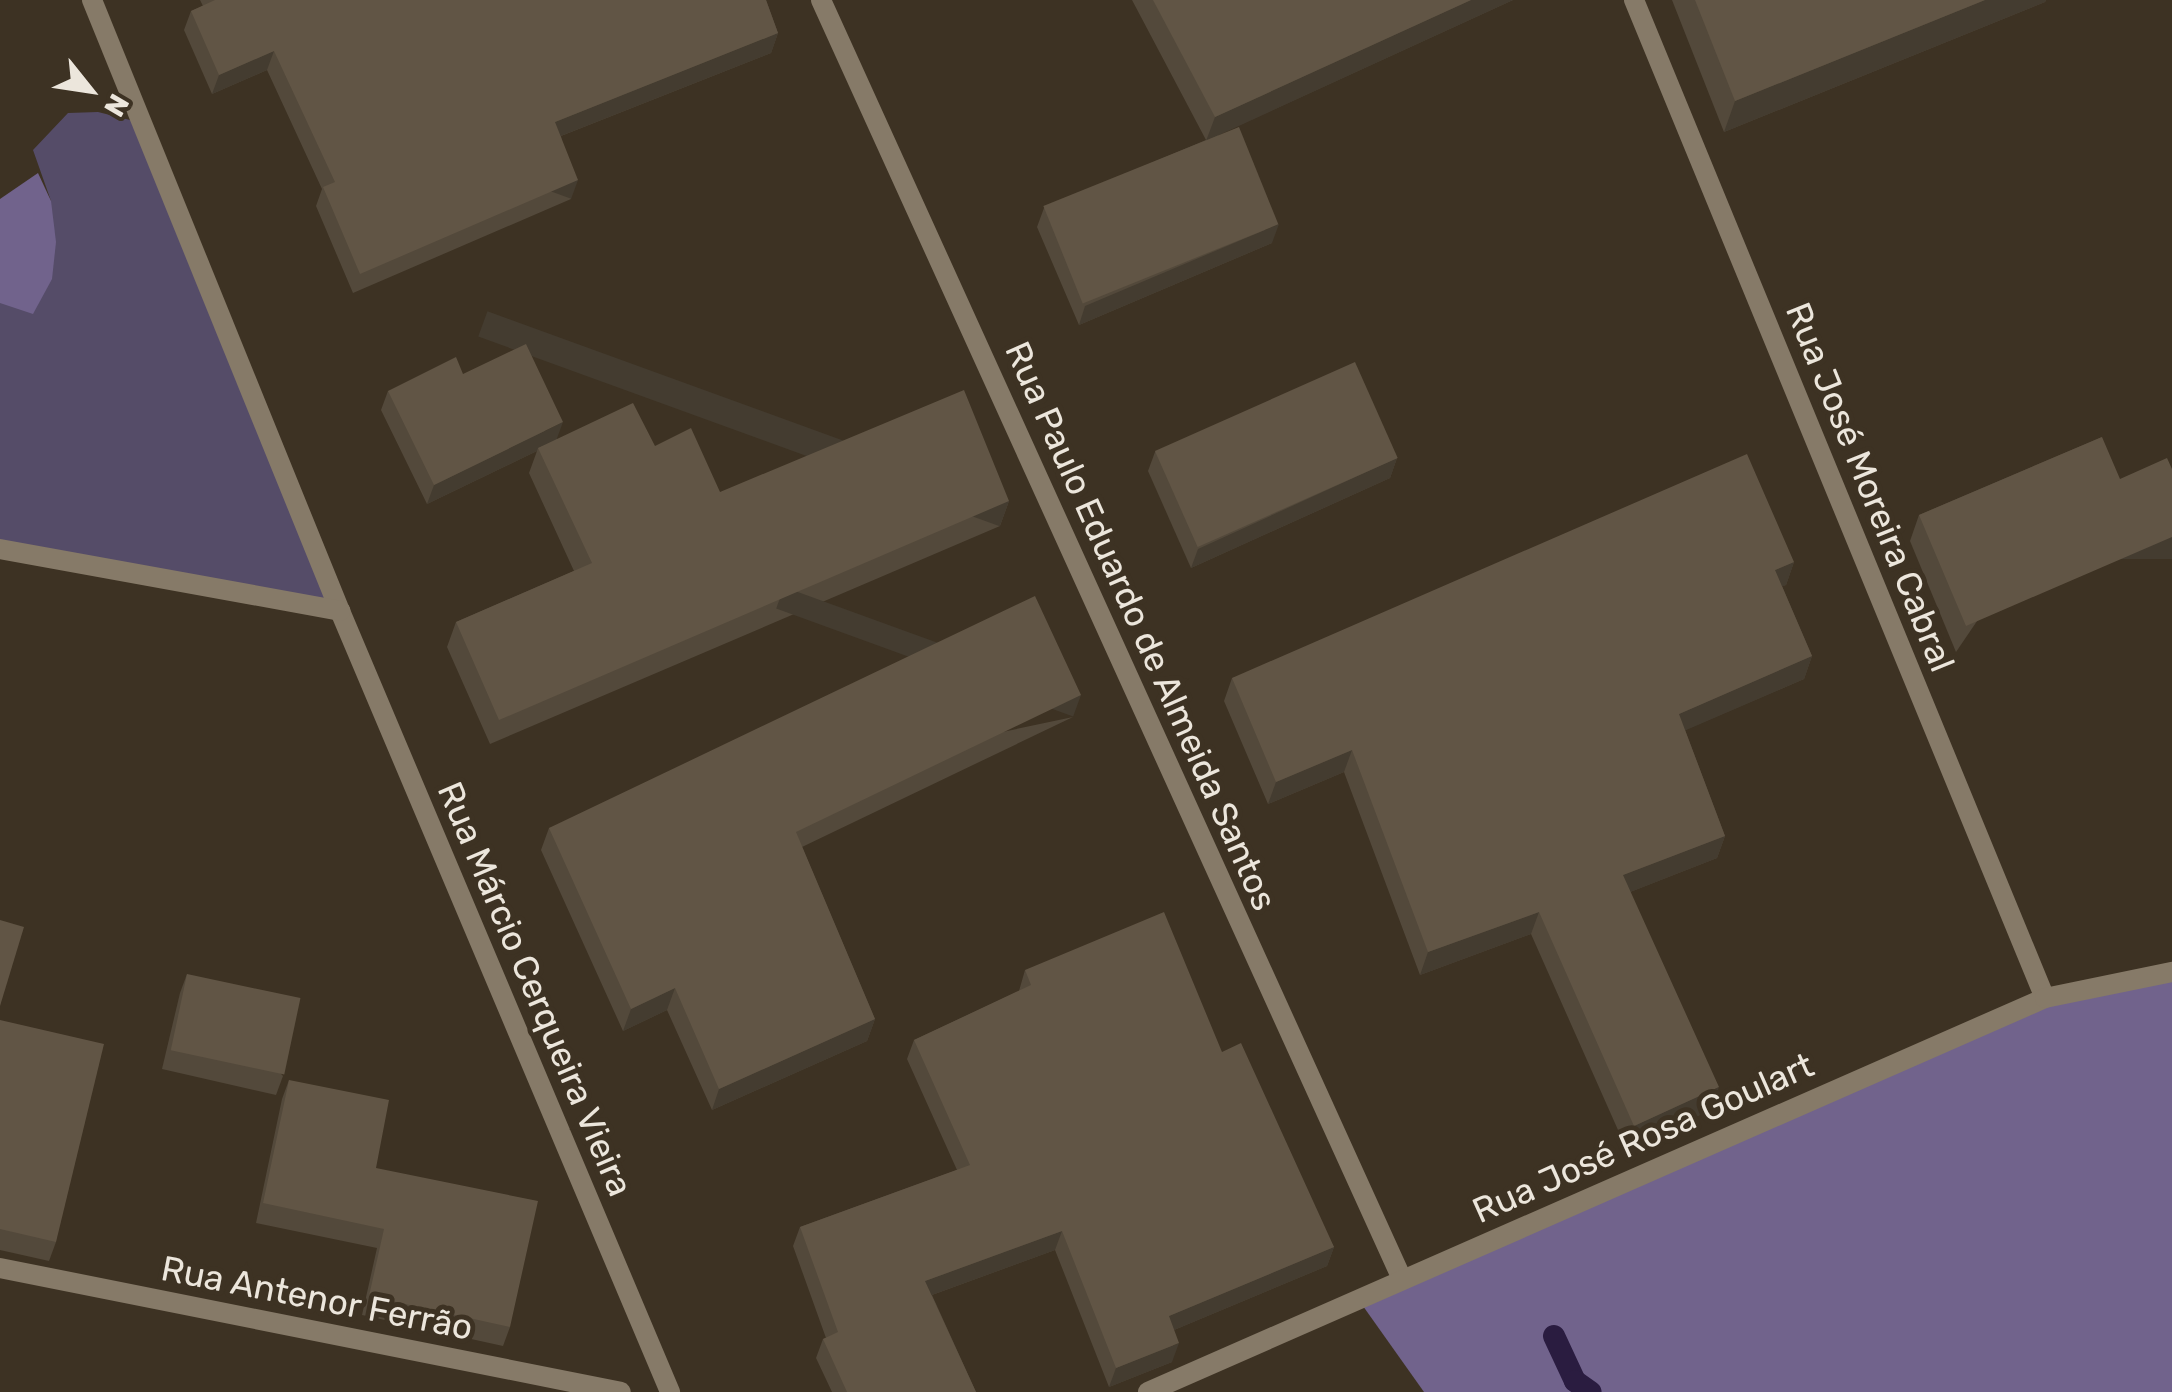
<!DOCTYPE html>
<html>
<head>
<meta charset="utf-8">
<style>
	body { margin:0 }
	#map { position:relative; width:2172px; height:1392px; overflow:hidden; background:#3d3223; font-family:Rubik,sans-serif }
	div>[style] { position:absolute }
	.green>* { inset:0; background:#554c68 }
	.forest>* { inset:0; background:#71638c }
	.stream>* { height:22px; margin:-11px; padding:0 11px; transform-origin:11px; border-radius:11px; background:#2a1c40 }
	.minor>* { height:20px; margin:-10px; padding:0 10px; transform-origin:10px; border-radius:10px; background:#867a68 }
	.wall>* { inset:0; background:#53493b }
	.shaded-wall>* { inset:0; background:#443c30; transform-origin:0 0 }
	.building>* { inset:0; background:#615545; transform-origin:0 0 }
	span { translate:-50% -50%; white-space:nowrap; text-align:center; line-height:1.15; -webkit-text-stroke:10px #3d3223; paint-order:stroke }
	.street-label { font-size:35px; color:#ece6dc }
	.north { position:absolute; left:40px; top:40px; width:100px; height:100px; -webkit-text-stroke:8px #3d3223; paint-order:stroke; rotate:120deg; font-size:28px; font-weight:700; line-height:40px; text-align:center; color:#ece6dc }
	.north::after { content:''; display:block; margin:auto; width:35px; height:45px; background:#ece6dc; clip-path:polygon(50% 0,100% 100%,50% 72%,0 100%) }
</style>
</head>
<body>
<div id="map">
	<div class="green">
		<div style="clip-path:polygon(98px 112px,142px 123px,340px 611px,0 549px,0 303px,51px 201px,33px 150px,68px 113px)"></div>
	</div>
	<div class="forest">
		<div style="clip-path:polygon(38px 173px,51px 201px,56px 242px,52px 279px,33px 314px,0 303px,0 199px)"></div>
		<div style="clip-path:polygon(2172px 977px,2172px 1392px,1424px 1392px,1358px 1299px,2045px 998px)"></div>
	</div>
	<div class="stream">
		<div style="left:1554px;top:1336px;width:50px;rotate:65deg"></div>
		<div style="left:1575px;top:1381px;width:19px;rotate:35deg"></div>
	</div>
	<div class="minor">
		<div style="left:92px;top:0;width:659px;rotate:67.91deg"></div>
		<div style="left:340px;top:611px;width:848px;rotate:67.09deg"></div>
		<div style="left:821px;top:0;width:1405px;rotate:65.57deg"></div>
		<div style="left:1634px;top:0;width:1079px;rotate:67.62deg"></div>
		<div style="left:0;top:549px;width:346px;rotate:10.3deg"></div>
		<div style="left:0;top:1268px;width:633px;rotate:11.29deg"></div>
		<div style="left:1148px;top:1392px;width:980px;rotate:-23.71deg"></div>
		<div style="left:2045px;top:998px;width:130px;rotate:-11.6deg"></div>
	</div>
	<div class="wall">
		<div style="clip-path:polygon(200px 0,766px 0,778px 33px,771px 53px,561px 136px,571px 199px,353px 293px,316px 206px,322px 189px,267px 70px,212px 94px,184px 30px,191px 11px,203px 6px)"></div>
		<div style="clip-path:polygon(1132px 0,1513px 0,1218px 135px,1272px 243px,1079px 325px,1037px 227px,1044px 208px,1206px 140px)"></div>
		<div style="clip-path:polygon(1672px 0,2046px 0,2045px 2px,1724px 132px)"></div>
		<div style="clip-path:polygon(463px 374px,557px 439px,655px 446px,720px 492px,1009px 501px,1000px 526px,490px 744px,447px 647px,456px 622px,574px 571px,529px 473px,537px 451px,427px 504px,381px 410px,388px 391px)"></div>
		<div style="clip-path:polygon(2102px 437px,1956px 652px,1910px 541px,1919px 515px)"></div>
		<div style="clip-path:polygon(1155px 452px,1397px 458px,1390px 478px,1191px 568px,1148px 471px)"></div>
		<div style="clip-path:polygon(1794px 562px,1786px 585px,1782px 586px,1812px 656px,1804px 679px,1685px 730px,1725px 836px,1717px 858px,1630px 892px,1711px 1110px,1626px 1148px,1531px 934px,1420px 975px,1344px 772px,1268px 804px,1224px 701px,1232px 678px)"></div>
		<div style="clip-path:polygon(1073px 717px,802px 847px,875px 1019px,867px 1041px,712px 1110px,667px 1010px,623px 1031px,541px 850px,549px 828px)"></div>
		<div style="clip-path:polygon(1025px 970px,1222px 1052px,1334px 1247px,1327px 1266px,1174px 1330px,1172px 1362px,1109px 1387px,1055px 1250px,932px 1295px,976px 1392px,832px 1392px,816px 1358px,823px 1339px,826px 1338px,793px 1246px,800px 1227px,957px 1170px,907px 1059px,914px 1040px,1019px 991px)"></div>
		<div style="clip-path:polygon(187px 974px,283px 1076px,276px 1095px,162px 1069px,180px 993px)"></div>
		<div style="clip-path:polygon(0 1020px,56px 1242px,49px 1261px,0 1250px)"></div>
		<div style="clip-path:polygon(289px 1080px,376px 1168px,510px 1327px,503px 1346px,362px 1315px,377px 1248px,256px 1223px,282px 1099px)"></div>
	</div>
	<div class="shaded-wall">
		<div style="clip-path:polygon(1471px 0,1513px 0,1206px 141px,1215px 117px)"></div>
		<div style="clip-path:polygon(1985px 0,2046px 0,2045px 2px,1724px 132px,1735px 101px)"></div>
		<div style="clip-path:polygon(778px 33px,771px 53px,548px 141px,555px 122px)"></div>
		<div style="clip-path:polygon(274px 51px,267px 70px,212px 94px,219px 75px)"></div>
		<div style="left:578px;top:180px;width:20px;height:237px;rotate:110deg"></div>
		<div style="clip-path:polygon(1279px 224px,1272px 243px,1079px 325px,1085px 306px)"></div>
		<div style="clip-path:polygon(563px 422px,556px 441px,538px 448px,537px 451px,427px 504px,434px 485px)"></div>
		<div style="clip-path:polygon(1397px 458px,1390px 478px,1191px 568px,1198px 549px)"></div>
		<div style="left:1009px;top:501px;width:27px;height:555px;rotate:110deg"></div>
		<div style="left:2172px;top:537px;width:22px;height:224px;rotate:90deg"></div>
		<div style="clip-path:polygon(1794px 562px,1786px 585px,1767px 593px,1775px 570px)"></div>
		<div style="clip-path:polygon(1812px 656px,1804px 679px,1670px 737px,1679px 714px)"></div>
		<div style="left:1081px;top:695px;width:23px;height:316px;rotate:110deg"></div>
		<div style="clip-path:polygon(1352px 750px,1344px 772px,1268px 804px,1276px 782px)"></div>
		<div style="clip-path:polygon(1725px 836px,1717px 858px,1615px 898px,1623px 875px)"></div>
		<div style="clip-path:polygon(1539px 912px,1531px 934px,1420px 975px,1428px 952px)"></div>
		<div style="clip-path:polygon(675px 988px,667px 1010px,623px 1031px,631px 1009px)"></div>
		<div style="clip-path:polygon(875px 1019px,867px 1041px,712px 1110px,719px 1089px)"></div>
		<div style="clip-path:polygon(1719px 1087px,1711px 1110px,1626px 1148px,1634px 1126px)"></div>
		<div style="clip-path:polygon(1062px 1231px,1055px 1250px,918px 1300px,925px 1281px)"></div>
		<div style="clip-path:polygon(1334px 1247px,1327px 1266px,1162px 1335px,1169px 1316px)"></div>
		<div style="clip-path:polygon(1179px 1343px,1172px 1362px,1109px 1387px,1116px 1368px)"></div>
	</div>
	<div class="building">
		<div style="clip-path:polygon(215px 0,766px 0,778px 33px,555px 122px,578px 180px,360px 274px,323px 187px,335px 182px,274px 51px,219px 75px,191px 11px)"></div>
		<div style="clip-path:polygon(1153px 0,1471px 0,1215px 117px)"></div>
		<div style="clip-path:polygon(1695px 0,1985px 0,1735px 101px)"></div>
		<div style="left:1239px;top:127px;width:105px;height:211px;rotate:68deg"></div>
		<div style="clip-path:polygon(526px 344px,563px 422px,434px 485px,388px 391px,456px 357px,463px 374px)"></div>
		<div style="left:1355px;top:362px;width:105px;height:219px;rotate:66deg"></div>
		<div style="clip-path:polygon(964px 390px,1009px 501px,499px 720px,456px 622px,592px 563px,538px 448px,633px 403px,655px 446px,691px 428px,720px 492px)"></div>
		<div style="clip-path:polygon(2102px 437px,2120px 479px,2167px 458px,2172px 469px,2172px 537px,1966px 626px,1919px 515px)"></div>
		<div style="clip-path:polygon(1747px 454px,1794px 562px,1775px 570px,1812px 656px,1679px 714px,1725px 836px,1623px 875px,1719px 1087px,1634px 1126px,1539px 912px,1428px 952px,1352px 750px,1276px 782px,1232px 678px)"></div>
		<div style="clip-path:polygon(1035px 596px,1081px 695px,796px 832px,875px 1019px,719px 1089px,675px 988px,631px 1009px,549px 828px)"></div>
		<div style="clip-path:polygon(1164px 912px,1222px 1052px,1241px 1043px,1334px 1247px,1169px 1316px,1179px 1343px,1116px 1368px,1062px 1231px,925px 1281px,976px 1392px,847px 1392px,823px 1339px,838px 1332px,800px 1227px,970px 1165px,914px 1040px,1031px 985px,1025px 970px)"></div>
		<div style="clip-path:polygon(0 920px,24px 927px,0 1006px)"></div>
		<div style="left:187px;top:974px;width:116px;height:78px;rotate:12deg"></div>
		<div style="clip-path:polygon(0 1020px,104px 1044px,56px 1242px,0 1229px)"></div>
		<div style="clip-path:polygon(289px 1080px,389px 1100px,376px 1168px,538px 1201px,510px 1327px,369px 1296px,384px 1229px,263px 1203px)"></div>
	</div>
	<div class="street-label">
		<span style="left:1870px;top:487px;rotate:68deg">Rua José Moreira Cabral</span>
		<span style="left:1141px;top:626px;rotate:66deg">Rua Paulo Eduardo de Almeida Santos</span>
		<span style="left:535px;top:989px;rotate:67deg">Rua Márcio Cerqueira Vieira</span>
		<span style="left:1643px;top:1138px;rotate:-24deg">Rua José Rosa Goulart</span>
		<span style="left:317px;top:1298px;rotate:11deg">Rua Antenor Ferrão</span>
	</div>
	<div class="north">N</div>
</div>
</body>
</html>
